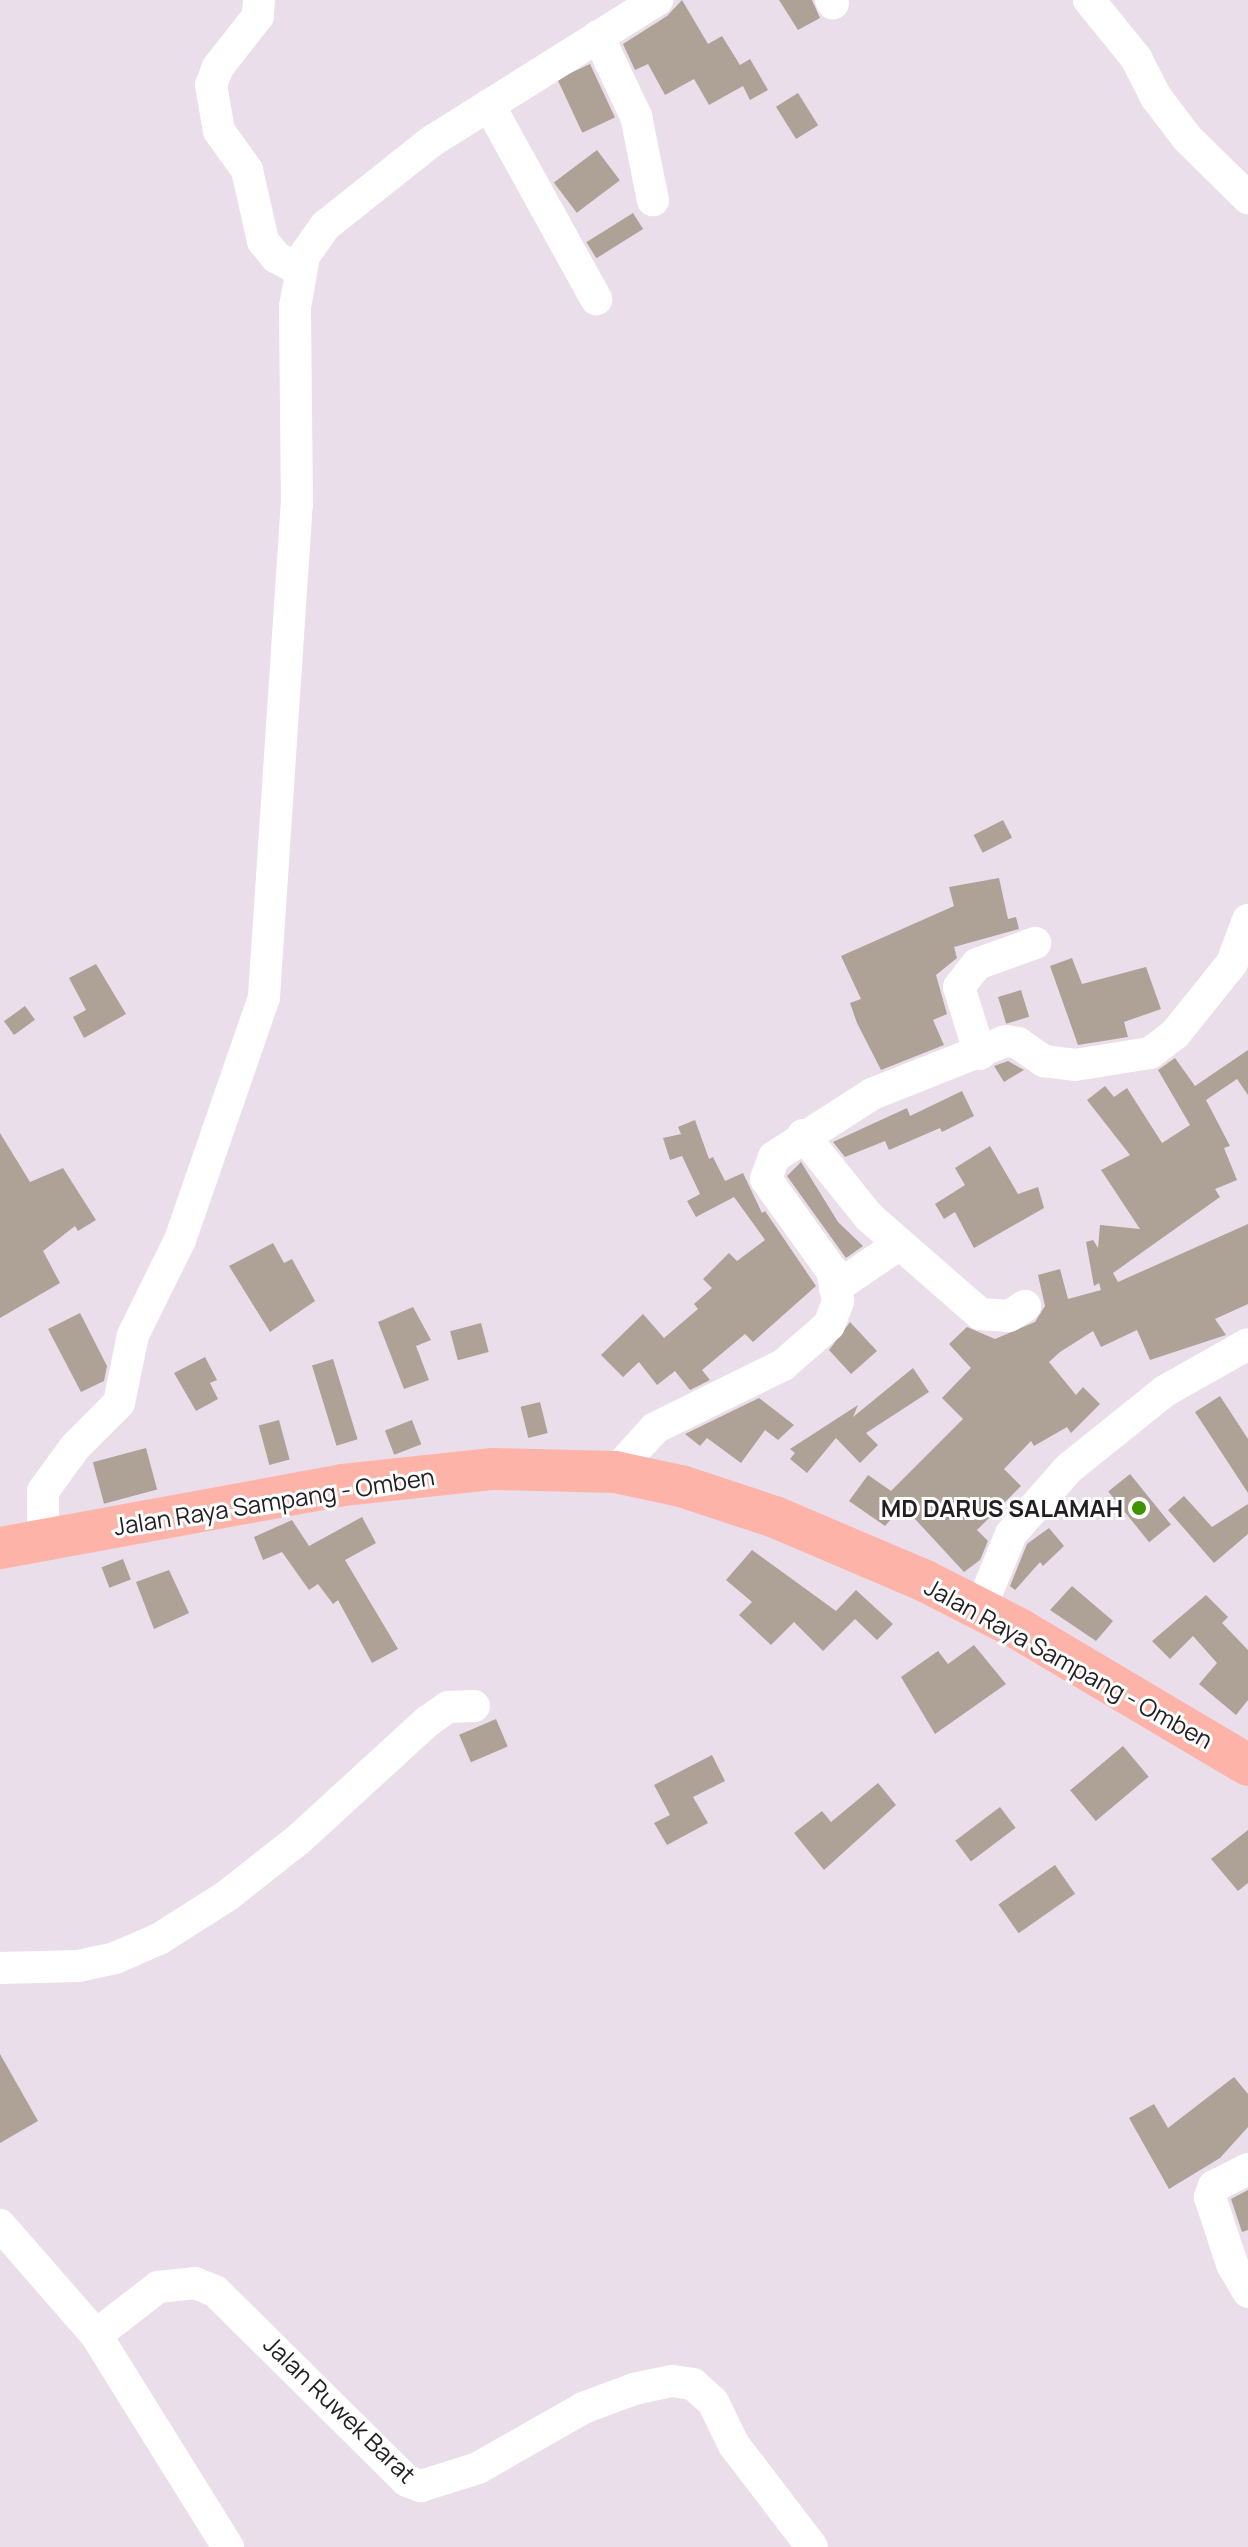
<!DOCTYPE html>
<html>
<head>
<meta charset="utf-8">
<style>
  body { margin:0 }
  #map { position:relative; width:1248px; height:2547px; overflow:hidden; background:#ebdeeb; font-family:Manrope,sans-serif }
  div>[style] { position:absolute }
  .building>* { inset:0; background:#aea196; transform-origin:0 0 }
  .minor>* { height:32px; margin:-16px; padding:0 16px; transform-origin:16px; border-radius:16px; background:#fff }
  .major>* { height:42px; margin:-21px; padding:0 21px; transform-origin:21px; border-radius:21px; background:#feb3a9 }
  .dots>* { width:22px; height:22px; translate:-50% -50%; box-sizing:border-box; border:4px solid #fff; border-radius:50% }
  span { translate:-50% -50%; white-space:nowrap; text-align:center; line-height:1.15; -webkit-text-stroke:6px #fff; paint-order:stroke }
  .street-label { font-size:24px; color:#221e22 }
  .poi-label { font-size:24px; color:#221e22; font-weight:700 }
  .right { translate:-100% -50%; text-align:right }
</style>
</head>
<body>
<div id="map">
  <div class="building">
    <i style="clip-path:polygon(682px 0,708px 44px,722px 36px,740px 65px,750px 59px,768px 90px,750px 100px,743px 86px,709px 105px,694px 79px,665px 95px,648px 64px,635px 70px,623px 44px,667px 16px)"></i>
    <i style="clip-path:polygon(779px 0,812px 0,820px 18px,798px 30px)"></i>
    <i style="left:590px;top:64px;width:59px;height:36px;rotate:65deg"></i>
    <i style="left:798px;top:93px;width:38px;height:26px;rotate:58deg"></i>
    <i style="left:597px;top:150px;width:38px;height:54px;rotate:53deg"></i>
    <i style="left:633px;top:213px;width:19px;height:55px;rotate:58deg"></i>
    <i style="left:1003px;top:820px;width:20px;height:33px;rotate:63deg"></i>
    <i style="clip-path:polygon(999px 878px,1008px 919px,1016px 917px,1019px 929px,954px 947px,957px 958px,936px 975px,947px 1014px,933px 1020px,944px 1045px,881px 1070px,857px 1023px,850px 1003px,861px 999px,841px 956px,954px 906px,949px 887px)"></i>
    <i style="clip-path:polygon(1072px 958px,1082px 984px,1146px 967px,1161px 1009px,1124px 1022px,1128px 1037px,1078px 1045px,1050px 966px)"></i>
    <i style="clip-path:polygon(96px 964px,126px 1014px,84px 1038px,73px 1017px,86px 1010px,69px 978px)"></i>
    <i style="left:1021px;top:990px;width:28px;height:24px;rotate:73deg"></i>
    <i style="left:25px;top:1006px;width:17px;height:26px;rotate:54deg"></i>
    <i style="clip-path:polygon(1248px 1050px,1248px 1095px,1237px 1079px,1206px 1100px,1230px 1146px,1224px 1148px,1237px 1180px,1215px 1189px,1220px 1197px,1113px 1273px,1118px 1282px,1248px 1224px,1248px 1304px,1215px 1319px,1226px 1335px,1150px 1360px,1137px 1330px,1101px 1347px,1093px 1331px,1060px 1352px,1049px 1362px,1076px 1395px,1083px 1387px,1100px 1404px,1071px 1433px,1067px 1427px,1034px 1446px,1031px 1441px,1004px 1469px,1021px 1486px,977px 1530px,988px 1541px,980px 1560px,964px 1572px,903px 1506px,885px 1526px,849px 1501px,868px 1475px,891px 1491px,963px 1419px,942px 1398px,971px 1368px,949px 1344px,967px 1327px,995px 1339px,1035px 1322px,1045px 1306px,1038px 1275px,1060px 1269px,1068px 1299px,1101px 1290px,1099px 1283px,1094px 1286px,1086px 1242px,1093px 1240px,1098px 1248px,1100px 1225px,1140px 1229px,1101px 1170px,1130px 1155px,1087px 1100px,1105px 1086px,1114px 1097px,1127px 1088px,1162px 1143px,1190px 1125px,1158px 1070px,1175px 1058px,1195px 1086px)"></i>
    <i style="clip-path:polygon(1008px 1061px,1024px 1070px,1004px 1082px,994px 1066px)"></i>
    <i style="clip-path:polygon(962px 1091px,974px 1116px,942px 1132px,940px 1128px,889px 1150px,885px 1141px,845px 1157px,833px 1142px,907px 1108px,910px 1116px)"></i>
    <i style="clip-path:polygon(695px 1120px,709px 1159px,713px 1157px,725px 1181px,743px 1173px,762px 1213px,765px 1211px,816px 1286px,753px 1342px,745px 1334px,702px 1370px,710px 1380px,690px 1390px,675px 1371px,657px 1385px,639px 1362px,623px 1377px,601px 1355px,643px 1314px,664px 1338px,698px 1309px,694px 1304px,712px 1288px,703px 1279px,729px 1253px,737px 1261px,765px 1240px,734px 1197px,696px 1217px,687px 1201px,700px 1194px,682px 1156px,670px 1160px,663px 1138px,681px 1134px,678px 1127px)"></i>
    <i style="clip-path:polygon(0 1133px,30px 1182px,63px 1168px,96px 1220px,78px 1231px,75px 1226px,43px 1251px,60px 1283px,0 1318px)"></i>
    <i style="clip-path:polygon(990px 1146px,1018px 1194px,1038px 1187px,1044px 1208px,974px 1248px,955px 1212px,944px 1219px,935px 1204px,965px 1185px,955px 1168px)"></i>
    <i style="clip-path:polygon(801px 1162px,838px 1222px,863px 1246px,846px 1258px,787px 1176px)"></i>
    <i style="clip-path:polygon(273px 1243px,284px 1263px,292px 1259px,315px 1301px,270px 1332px,229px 1266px)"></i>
    <i style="clip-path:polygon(413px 1307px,431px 1340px,416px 1346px,429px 1380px,404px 1389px,378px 1322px)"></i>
    <i style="clip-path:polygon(80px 1313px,107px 1366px,104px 1381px,81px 1392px,48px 1329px)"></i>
    <i style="clip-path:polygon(850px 1322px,877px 1351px,851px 1374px,829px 1350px)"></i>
    <i style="left:481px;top:1323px;width:30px;height:32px;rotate:75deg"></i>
    <i style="clip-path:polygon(205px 1357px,217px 1380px,210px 1383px,218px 1399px,196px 1411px,174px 1373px)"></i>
    <i style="left:333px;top:1359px;width:84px;height:22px;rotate:73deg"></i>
    <i style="clip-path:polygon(913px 1368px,929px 1392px,866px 1433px,878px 1445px,860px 1463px,836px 1438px,807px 1473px,790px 1459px,795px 1453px,790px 1449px,858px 1405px,853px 1417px)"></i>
    <i style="clip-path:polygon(1220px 1396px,1248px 1439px,1248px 1493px,1195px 1412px)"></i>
    <i style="clip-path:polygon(759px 1398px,794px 1425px,778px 1440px,765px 1430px,741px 1463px,707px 1438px,700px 1446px,685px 1434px)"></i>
    <i style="left:540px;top:1402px;width:32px;height:20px;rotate:76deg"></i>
    <i style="left:279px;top:1420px;width:41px;height:21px;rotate:75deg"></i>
    <i style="left:412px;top:1420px;width:26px;height:29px;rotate:69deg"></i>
    <i style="left:146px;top:1448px;width:43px;height:55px;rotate:75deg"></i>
    <i style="left:1130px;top:1474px;width:65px;height:28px;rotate:51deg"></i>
    <i style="clip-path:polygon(1184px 1496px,1212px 1527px,1248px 1504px,1248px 1534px,1214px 1563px,1168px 1510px)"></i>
    <i style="clip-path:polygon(362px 1517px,376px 1543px,345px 1560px,398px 1649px,372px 1663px,338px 1600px,333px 1604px,318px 1584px,309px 1590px,282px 1552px,263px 1560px,254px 1537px,292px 1520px,309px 1546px)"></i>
    <i style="clip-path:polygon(1049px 1528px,1064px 1546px,1043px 1566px,1040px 1562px,1015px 1590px,1010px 1586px,1027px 1544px)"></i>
    <i style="clip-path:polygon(752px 1550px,836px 1611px,856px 1590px,893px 1624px,877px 1640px,855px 1619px,823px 1651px,794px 1622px,771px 1645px,739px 1615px,752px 1602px,726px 1580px)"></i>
    <i style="left:123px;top:1559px;width:22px;height:23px;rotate:69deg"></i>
    <i style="clip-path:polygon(169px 1570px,189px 1613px,154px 1629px,136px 1582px)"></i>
    <i style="clip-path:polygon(1072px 1586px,1113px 1621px,1096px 1641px,1050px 1610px)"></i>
    <i style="clip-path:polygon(1206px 1595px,1228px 1617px,1222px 1623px,1248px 1650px,1248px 1700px,1236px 1715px,1199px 1684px,1217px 1663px,1193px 1636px,1170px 1659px,1152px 1641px)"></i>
    <i style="clip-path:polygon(974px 1645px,1006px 1684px,935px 1734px,901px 1677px,938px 1651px,948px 1664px)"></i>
    <i style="left:496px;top:1719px;width:30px;height:40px;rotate:67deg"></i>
    <i style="left:1123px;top:1746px;width:40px;height:69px;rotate:50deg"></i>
    <i style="clip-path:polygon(712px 1755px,725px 1781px,693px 1797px,708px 1823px,667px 1845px,654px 1823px,670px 1815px,654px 1785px)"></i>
    <i style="clip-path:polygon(878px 1783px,896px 1805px,824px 1870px,794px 1833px,822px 1811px,831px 1822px)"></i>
    <i style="left:1000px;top:1807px;width:26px;height:56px;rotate:53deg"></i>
    <i style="clip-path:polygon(1248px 1830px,1248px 1883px,1238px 1891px,1211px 1859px)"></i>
    <i style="left:1055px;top:1865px;width:35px;height:69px;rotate:55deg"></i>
    <i style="clip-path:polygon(0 2054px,38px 2121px,0 2143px)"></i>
    <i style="clip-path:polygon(1234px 2077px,1248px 2094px,1248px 2127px,1220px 2158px,1169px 2189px,1129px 2118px,1154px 2104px,1168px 2128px)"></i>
    <i style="clip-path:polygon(1248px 2190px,1248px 2230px,1242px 2232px,1231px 2199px)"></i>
  </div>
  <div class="minor">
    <i style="left:259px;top:0;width:16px;rotate:94deg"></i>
    <i style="left:258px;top:16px;width:65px;rotate:128.1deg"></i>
    <i style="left:218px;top:67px;width:19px;rotate:111deg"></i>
    <i style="left:211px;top:85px;width:47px;rotate:80.1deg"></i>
    <i style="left:219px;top:131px;width:48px;rotate:54.3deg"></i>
    <i style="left:247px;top:170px;width:73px;rotate:77.3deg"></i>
    <i style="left:263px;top:241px;width:21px;rotate:51deg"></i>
    <i style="left:276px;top:257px;width:26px;rotate:29deg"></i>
    <i style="left:831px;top:0;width:4px;rotate:63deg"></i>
    <i style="left:1089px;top:0;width:75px;rotate:51deg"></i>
    <i style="left:1136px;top:58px;width:44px;rotate:62.9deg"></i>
    <i style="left:1156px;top:97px;width:51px;rotate:52.9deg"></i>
    <i style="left:1187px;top:138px;width:86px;rotate:44.5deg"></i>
    <i style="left:598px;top:36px;width:89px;rotate:64.6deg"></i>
    <i style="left:636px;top:116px;width:86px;rotate:78.6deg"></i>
    <i style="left:489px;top:105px;width:222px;rotate:61.1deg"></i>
    <i style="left:980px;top:1054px;width:70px;rotate:-107.4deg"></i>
    <i style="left:959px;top:987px;width:29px;rotate:-52deg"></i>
    <i style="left:977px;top:964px;width:62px;rotate:-19.9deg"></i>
    <i style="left:803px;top:1135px;width:105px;rotate:51.2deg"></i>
    <i style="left:869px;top:1217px;width:147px;rotate:41.1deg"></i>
    <i style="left:980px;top:1314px;width:29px;rotate:4deg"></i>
    <i style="left:1009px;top:1316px;width:19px;rotate:-32deg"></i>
    <i style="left:835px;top:1288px;width:76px;rotate:-34.3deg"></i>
    <i style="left:615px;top:1472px;width:59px;rotate:-47.7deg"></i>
    <i style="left:655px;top:1428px;width:143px;rotate:-26.2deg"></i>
    <i style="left:783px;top:1365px;width:61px;rotate:-41deg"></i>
    <i style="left:829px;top:1325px;width:26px;rotate:-69deg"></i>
    <i style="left:838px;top:1301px;width:31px;rotate:-101deg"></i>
    <i style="left:832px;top:1271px;width:113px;rotate:-125.7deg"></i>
    <i style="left:766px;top:1179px;width:23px;rotate:-70deg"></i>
    <i style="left:774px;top:1157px;width:117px;rotate:-32.7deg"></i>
    <i style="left:872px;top:1094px;width:144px;rotate:-21.6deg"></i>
    <i style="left:1006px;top:1041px;width:12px;rotate:9deg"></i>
    <i style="left:1018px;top:1043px;width:32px;rotate:35deg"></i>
    <i style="left:1044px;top:1061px;width:31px;rotate:7deg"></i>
    <i style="left:1075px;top:1065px;width:76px;rotate:-9.1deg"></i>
    <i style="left:1150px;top:1053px;width:31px;rotate:-37deg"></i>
    <i style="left:1175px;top:1034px;width:91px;rotate:-51.2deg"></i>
    <i style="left:1232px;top:963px;width:46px;rotate:-69.6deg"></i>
    <i style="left:43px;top:1539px;width:48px;rotate:-90deg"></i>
    <i style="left:43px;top:1491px;width:54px;rotate:-54deg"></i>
    <i style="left:75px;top:1447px;width:62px;rotate:-45deg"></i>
    <i style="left:119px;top:1403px;width:69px;rotate:-78.4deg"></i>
    <i style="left:133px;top:1335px;width:106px;rotate:-63.7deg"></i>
    <i style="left:180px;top:1240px;width:257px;rotate:-70.9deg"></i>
    <i style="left:264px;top:997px;width:493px;rotate:-86.2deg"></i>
    <i style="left:297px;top:505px;width:198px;rotate:-90.6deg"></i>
    <i style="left:295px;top:307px;width:52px;rotate:-80deg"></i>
    <i style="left:304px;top:256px;width:37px;rotate:-55deg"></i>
    <i style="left:325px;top:226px;width:137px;rotate:-38.5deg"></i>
    <i style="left:432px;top:141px;width:266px;rotate:-32.1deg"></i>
    <i style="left:980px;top:1609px;width:81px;rotate:-67.5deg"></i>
    <i style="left:1011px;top:1534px;width:88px;rotate:-48.7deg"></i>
    <i style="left:1069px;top:1468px;width:123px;rotate:-38.7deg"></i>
    <i style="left:1165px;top:1391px;width:95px;rotate:-29.5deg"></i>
    <i style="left:0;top:1968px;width:78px;rotate:-1.5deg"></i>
    <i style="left:78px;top:1966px;width:38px;rotate:-12deg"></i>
    <i style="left:115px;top:1958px;width:48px;rotate:-23.4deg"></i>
    <i style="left:159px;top:1939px;width:82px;rotate:-32.5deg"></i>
    <i style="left:228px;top:1895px;width:90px;rotate:-38.3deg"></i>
    <i style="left:299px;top:1839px;width:175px;rotate:-42.5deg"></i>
    <i style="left:428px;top:1721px;width:24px;rotate:-35deg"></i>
    <i style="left:448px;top:1707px;width:26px;rotate:-2deg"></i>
    <i style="left:1248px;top:2169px;width:38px;rotate:153deg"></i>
    <i style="left:1214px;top:2186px;width:12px;rotate:110deg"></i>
    <i style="left:1210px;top:2197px;width:71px;rotate:71.8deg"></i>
    <i style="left:1232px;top:2264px;width:32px;rotate:60deg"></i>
    <i style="left:0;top:2225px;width:146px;rotate:48.9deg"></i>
    <i style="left:96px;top:2335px;width:78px;rotate:-37.7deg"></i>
    <i style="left:158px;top:2287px;width:37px;rotate:-6deg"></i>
    <i style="left:195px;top:2283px;width:22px;rotate:22deg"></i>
    <i style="left:215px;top:2291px;width:270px;rotate:44.7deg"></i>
    <i style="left:407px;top:2481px;width:15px;rotate:20deg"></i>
    <i style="left:421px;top:2486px;width:60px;rotate:-17.5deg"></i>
    <i style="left:478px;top:2468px;width:121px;rotate:-29.7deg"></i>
    <i style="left:583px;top:2408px;width:54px;rotate:-20.4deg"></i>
    <i style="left:634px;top:2389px;width:40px;rotate:-12deg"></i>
    <i style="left:673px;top:2381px;width:20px;rotate:9deg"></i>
    <i style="left:693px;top:2384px;width:27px;rotate:42deg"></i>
    <i style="left:713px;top:2402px;width:48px;rotate:64deg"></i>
    <i style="left:734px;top:2445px;width:128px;rotate:52.6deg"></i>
    <i style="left:96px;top:2335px;width:250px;rotate:58.1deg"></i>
  </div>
  <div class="major">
    <i style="left:0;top:1548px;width:349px;rotate:-10.4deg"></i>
    <i style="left:343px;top:1485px;width:151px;rotate:-6.1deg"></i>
    <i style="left:493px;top:1469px;width:122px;rotate:1.4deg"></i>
    <i style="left:615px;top:1472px;width:67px;rotate:12deg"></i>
    <i style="left:681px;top:1486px;width:99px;rotate:18.3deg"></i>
    <i style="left:775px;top:1517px;width:161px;rotate:23.1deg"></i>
    <i style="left:923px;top:1580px;width:108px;rotate:27deg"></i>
    <i style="left:1019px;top:1629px;width:266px;rotate:30.7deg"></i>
  </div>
  <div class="dots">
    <i style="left:1139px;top:1508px;background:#3f9300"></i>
  </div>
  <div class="street-label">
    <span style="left:274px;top:1501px;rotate:-9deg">Jalan Raya Sampang - Omben</span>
    <span style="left:1069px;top:1663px;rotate:29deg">Jalan Raya Sampang - Omben</span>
    <span style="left:340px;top:2409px;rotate:44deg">Jalan Ruwek Barat</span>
  </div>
  <div class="poi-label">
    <span class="right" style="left:1123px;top:1508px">MD DARUS SALAMAH</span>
  </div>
</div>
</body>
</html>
